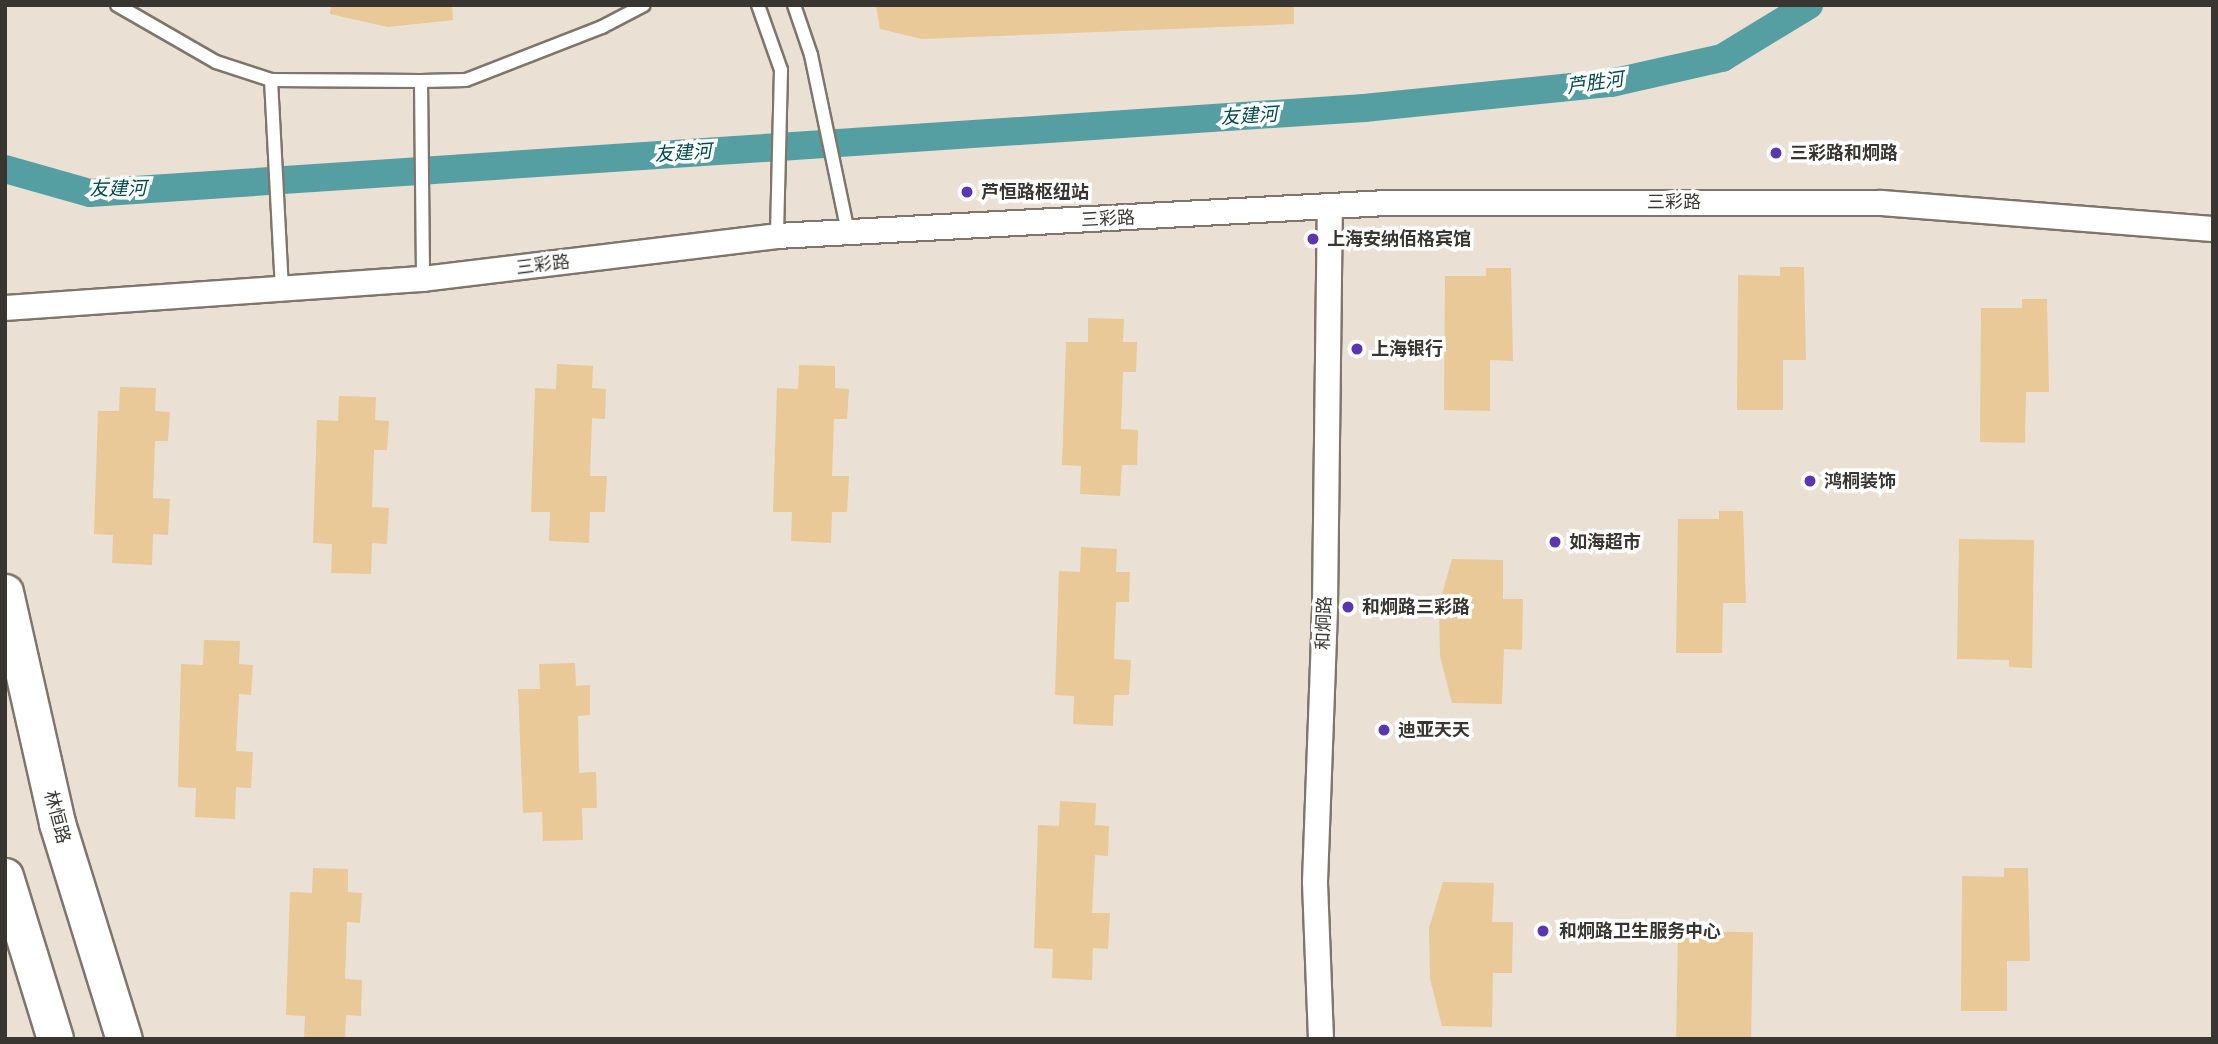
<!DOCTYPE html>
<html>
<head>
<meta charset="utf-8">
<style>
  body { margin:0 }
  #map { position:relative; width:2218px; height:1044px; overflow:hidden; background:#eae1d4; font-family:Quicksand,"Noto Sans SC",sans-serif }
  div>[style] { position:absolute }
  .canal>* { height:28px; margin:-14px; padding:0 14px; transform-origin:14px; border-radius:14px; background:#559fa3 }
  .building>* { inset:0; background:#e8c997; transform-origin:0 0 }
  .roads { filter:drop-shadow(2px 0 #7e766b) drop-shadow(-2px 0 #7e766b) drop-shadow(0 2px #7e766b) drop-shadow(0 -2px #7e766b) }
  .service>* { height:12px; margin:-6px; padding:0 6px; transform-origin:6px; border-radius:6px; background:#fff }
  .minor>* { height:24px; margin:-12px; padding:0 12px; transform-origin:12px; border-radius:12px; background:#fff }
  .secondary>* { height:35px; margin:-17.5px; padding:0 17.5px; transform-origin:17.5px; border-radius:17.5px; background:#fff }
  .dots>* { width:19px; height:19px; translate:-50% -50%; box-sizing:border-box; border:4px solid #fff; border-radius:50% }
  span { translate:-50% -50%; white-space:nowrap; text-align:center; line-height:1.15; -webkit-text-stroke:7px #fff; paint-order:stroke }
  .poi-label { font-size:18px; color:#393631; font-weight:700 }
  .left { translate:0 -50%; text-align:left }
  .street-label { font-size:18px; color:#393631 }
  .water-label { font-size:19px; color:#01494c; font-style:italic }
  .frame { position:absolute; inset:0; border:7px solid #393631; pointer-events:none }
</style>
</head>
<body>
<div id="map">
  <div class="canal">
    <i style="left:5px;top:169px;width:88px;rotate:15.8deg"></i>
    <i style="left:90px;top:193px;width:1277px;rotate:-3.82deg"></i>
    <i style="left:1364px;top:108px;width:248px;rotate:-5.8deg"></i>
    <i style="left:1611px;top:83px;width:114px;rotate:-12.7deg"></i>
    <i style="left:1722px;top:58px;width:102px;rotate:-31.3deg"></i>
  </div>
  <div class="building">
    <i style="clip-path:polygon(331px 5px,452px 5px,453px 20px,388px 27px,330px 14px)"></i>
    <i style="clip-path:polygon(876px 5px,1294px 5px,1294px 24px,922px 39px,880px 29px)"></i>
    <i style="clip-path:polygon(1780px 267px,1804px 267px,1806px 360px,1783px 360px,1783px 410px,1737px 410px,1738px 275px,1780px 276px)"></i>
    <i style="clip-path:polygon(1486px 268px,1511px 268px,1513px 361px,1490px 360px,1490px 411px,1444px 410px,1445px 276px,1486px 276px)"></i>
    <i style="clip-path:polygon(2022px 299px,2047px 299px,2049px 392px,2026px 392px,2025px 443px,1980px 442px,1981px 308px,2022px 308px)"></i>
    <i style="clip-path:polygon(1088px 318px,1124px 319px,1123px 342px,1137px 342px,1136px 372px,1123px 372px,1121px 429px,1138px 430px,1137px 465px,1122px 465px,1120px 496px,1080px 494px,1081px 466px,1062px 465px,1066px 342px,1088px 342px)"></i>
    <i style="clip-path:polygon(557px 364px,593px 366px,592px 388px,606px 389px,605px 419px,592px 418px,590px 476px,607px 476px,605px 512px,590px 512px,589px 543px,549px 541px,550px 512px,531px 512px,535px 388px,556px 389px)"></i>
    <i style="clip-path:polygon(799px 365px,835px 366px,835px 388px,849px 389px,847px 419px,834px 419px,832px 476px,849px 476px,847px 512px,832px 512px,831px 543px,791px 541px,792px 512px,773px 512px,777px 388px,798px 389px)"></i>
    <i style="clip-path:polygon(120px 387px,156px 388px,155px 411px,170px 412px,168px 441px,155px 441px,153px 498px,170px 499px,168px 535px,153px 534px,152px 565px,112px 563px,113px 535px,94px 534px,98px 411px,119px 411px)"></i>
    <i style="clip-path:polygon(339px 396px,376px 397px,375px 420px,389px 421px,387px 450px,374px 450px,372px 507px,389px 508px,387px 544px,372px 543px,371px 574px,331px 573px,332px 544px,313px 543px,317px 420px,338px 421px)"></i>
    <i style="clip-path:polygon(1719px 511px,1743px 511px,1746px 603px,1723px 603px,1722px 653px,1676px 653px,1678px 519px,1719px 519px)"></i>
    <i style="clip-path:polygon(1959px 539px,2034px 540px,2032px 668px,2009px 667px,2009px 660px,1957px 659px)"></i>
    <i style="clip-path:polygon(1081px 547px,1117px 549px,1116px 572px,1130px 572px,1129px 602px,1116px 602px,1114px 659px,1131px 660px,1129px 695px,1114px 695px,1113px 726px,1073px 724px,1074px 696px,1055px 695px,1059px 571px,1080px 572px)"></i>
    <i style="clip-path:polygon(1452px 559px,1503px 560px,1503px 599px,1523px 599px,1522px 650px,1504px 649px,1502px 704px,1452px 703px,1440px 656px,1439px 605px)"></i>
    <i style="clip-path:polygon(204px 640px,240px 641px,239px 664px,253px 665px,251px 695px,239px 694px,236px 751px,253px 752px,251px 788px,236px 787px,235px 819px,195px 817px,196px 788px,178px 787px,181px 664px,203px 665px)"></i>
    <i style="clip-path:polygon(575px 663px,576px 686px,590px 685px,590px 715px,578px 716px,579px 773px,596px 772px,597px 808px,582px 808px,583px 840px,543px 841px,542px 812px,523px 813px,518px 689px,540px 689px,539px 664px)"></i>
    <i style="clip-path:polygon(1060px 801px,1096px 803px,1095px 825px,1109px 826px,1108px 856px,1095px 855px,1092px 913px,1110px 913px,1108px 949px,1093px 948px,1092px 980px,1052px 978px,1053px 949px,1034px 948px,1038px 825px,1059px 826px)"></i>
    <i style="clip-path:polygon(313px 868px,348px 869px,348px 892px,362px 893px,360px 923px,347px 922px,345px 979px,362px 980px,361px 1016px,346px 1015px,345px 1039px,304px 1039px,305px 1016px,286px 1015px,290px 892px,312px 893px)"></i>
    <i style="clip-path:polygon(2004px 868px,2028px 868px,2030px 961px,2007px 961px,2007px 1011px,1961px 1011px,1962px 876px,2004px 877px)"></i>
    <i style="clip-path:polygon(1443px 882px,1494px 883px,1492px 922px,1513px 922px,1512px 973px,1493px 973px,1492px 1027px,1442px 1026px,1430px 979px,1429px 928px)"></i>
    <i style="left:1678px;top:931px;width:75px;height:108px;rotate:1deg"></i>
  </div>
  <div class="roads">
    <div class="service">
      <i style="left:117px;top:5px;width:114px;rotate:29.9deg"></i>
      <i style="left:216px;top:62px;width:58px;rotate:18.1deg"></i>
      <i style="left:271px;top:80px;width:150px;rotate:0.4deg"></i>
      <i style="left:421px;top:81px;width:45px;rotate:-1.3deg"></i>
      <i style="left:466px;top:80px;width:146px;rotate:-21.3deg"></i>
      <i style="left:602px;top:27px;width:47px;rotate:-27.6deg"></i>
      <i style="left:758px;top:5px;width:69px;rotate:70.5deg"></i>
      <i style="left:781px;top:70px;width:166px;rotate:91.4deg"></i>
      <i style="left:794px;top:5px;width:53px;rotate:71.2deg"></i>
      <i style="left:811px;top:55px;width:181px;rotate:78.2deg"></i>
      <i style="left:271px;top:80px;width:211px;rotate:87deg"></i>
      <i style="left:421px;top:81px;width:198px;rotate:89.4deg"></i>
    </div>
    <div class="minor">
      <i style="left:5px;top:308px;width:419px;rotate:-4deg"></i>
      <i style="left:423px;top:279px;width:357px;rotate:-6.9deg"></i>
      <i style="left:777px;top:236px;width:610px;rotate:-3.1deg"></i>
      <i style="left:1386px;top:203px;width:495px"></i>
      <i style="left:1881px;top:203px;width:333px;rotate:4.5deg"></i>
      <i style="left:1321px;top:1039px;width:157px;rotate:-92.2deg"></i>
      <i style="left:1315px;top:882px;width:278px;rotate:-87.9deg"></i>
      <i style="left:1325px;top:604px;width:396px;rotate:-89.3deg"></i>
    </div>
    <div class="secondary">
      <i style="left:5px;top:592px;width:237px;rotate:77.3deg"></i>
      <i style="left:57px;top:823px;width:226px;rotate:72.8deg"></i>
      <i style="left:5px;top:876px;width:170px;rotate:72.9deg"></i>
    </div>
  </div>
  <div class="dots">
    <i style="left:1776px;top:153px;background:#5b37af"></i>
    <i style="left:967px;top:192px;background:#5b37af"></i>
    <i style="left:1313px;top:239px;background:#5b37af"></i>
    <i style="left:1357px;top:349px;background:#5b37af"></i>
    <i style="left:1810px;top:481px;background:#5b37af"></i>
    <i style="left:1555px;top:542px;background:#5b37af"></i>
    <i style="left:1348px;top:607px;background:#5b37af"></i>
    <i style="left:1384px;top:730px;background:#5b37af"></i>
    <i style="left:1543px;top:931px;background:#5b37af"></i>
  </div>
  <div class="poi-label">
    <span class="left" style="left:1790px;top:153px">三彩路和炯路</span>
    <span class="left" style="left:981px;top:192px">芦恒路枢纽站</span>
    <span class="left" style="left:1327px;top:239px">上海安纳佰格宾馆</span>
    <span class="left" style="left:1371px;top:349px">上海银行</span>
    <span class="left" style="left:1824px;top:481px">鸿桐装饰</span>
    <span class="left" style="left:1569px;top:542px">如海超市</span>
    <span class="left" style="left:1362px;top:607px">和炯路三彩路</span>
    <span class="left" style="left:1398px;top:730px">迪亚天天</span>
    <span class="left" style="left:1559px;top:931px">和炯路卫生服务中心</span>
  </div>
  <div class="street-label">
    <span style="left:1674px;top:202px">三彩路</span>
    <span style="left:1108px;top:219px;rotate:-3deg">三彩路</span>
    <span style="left:543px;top:265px;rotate:-7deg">三彩路</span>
    <span style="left:1324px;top:623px;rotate:-88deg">和炯路</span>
    <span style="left:57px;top:817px;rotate:75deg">林恒路</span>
  </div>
  <div class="water-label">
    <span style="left:1595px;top:83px;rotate:-8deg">芦胜河</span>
    <span style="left:1249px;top:116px;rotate:-4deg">友建河</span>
    <span style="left:683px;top:153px;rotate:-4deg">友建河</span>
    <span style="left:118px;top:189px;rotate:-1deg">友建河</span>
  </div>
  <div class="frame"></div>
</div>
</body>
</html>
